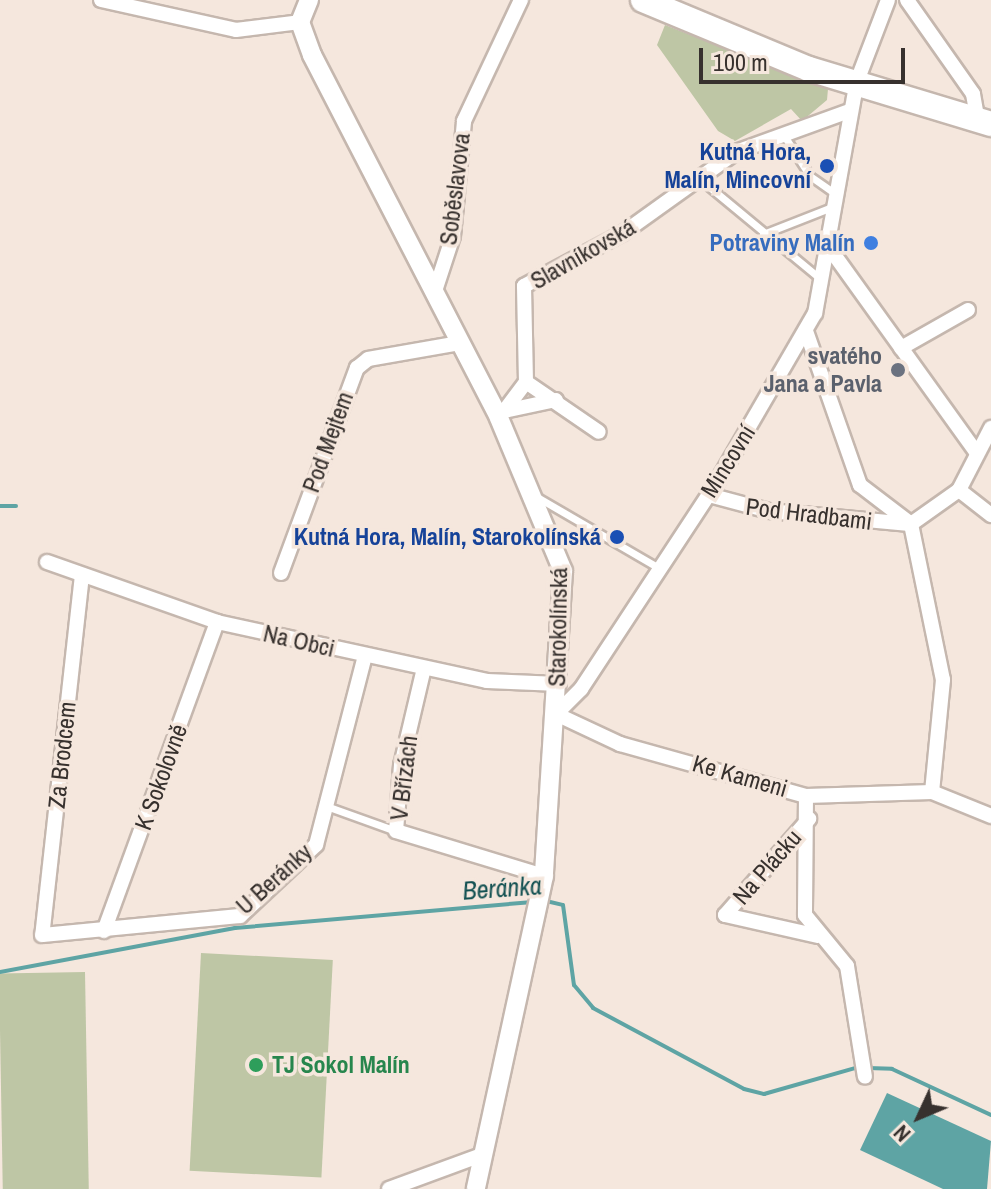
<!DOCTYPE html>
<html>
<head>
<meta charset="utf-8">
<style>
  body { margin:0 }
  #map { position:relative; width:991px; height:1189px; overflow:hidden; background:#f5e7dd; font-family:"Archivo Narrow",sans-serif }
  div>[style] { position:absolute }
  .green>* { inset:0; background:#bec6a5; transform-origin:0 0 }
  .water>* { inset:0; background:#5ea4a4 }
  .stream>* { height:4px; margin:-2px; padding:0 2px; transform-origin:2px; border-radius:2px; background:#5ea4a4 }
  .roads { filter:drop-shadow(2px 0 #c5b7ae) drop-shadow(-2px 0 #c5b7ae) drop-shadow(0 2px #c5b7ae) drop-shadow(0 -2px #c5b7ae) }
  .service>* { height:7px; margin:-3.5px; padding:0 3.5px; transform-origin:3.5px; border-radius:3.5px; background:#fff }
  .minor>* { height:14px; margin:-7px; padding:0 7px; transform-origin:7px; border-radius:7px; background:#fff }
  .tertiary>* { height:18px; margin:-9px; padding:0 9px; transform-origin:9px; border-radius:9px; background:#fff }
  .primary>* { height:24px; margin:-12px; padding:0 12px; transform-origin:12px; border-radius:12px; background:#fff }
  .dots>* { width:22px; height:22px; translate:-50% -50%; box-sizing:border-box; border:4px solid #f5e7dd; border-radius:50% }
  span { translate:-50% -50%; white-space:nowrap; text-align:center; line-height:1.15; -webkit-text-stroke:7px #f5e7dd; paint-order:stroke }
  .transit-label { font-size:24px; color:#164399; font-weight:700 }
  .right { translate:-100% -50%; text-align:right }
  .street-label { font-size:24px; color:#37312e }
  .shop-label { font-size:24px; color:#366cbe; font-weight:700 }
  .worship-label { font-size:24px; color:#5b616d; font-weight:700 }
  .leisure-label { font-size:24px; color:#27864d; font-weight:700 }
  .left { translate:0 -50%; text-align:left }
  .water-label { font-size:26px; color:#135152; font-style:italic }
  .north { position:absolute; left:879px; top:1077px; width:80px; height:80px; -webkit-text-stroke:6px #f5e7dd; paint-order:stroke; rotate:226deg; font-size:22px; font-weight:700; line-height:32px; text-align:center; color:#37312e }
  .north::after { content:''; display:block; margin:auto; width:28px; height:36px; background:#37312e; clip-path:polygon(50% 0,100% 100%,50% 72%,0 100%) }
  .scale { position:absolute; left:699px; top:48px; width:206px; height:36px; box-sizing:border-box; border:4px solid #37312e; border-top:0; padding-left:10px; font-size:24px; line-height:28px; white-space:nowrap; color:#37312e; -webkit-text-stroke:6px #f5e7dd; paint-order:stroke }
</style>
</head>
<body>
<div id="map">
  <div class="green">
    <i style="clip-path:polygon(665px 25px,828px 89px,827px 100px,802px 121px,791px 109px,735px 141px,718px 131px,657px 45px)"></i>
    <i style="left:201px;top:953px;width:132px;height:218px;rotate:3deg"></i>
    <i style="left:85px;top:972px;width:217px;height:86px;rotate:89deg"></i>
  </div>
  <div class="water">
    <i style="clip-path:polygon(887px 1093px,991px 1141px,987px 1189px,943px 1189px,860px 1150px)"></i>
  </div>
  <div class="stream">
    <i style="left:0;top:506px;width:16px"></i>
    <i style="left:546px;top:901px;width:17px;rotate:13deg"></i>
    <i style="left:563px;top:905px;width:81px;rotate:82.2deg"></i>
    <i style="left:574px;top:985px;width:30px;rotate:50deg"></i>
    <i style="left:593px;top:1008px;width:171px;rotate:28.2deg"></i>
    <i style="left:744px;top:1089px;width:21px;rotate:14deg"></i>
    <i style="left:764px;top:1094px;width:99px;rotate:-15.9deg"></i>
    <i style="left:0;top:972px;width:239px;rotate:-10.6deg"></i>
    <i style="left:235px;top:928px;width:299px;rotate:-5deg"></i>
    <i style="left:868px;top:1068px;width:24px;rotate:2deg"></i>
    <i style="left:892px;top:1069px;width:109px;rotate:24.9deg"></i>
  </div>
  <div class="roads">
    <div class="service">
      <i style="left:783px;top:134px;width:50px;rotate:57.3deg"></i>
      <i style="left:810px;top:176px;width:29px;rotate:35deg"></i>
      <i style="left:701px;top:180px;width:157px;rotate:39.6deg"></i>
      <i style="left:763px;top:234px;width:74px;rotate:-21.4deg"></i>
      <i style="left:537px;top:497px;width:141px;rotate:30.2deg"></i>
      <i style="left:326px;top:806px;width:74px;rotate:19.7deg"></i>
    </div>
    <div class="minor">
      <i style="left:101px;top:0;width:138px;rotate:12.5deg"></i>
      <i style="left:236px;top:30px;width:64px;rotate:-7.1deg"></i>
      <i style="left:907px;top:0;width:115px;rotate:54.9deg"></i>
      <i style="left:973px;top:94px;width:27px;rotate:80deg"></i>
      <i style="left:859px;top:76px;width:81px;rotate:-69.1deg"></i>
      <i style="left:856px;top:86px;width:231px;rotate:100.2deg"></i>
      <i style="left:815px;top:313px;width:195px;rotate:120.1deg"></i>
      <i style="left:717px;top:482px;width:248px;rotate:123.3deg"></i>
      <i style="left:581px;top:689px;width:35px;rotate:135deg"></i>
      <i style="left:556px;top:714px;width:71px;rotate:25.1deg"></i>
      <i style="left:620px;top:744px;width:193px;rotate:15.6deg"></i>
      <i style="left:806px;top:796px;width:126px;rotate:-1.8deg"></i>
      <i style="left:932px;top:792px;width:113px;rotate:-84.4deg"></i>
      <i style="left:943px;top:680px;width:159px;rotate:-101.6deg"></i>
      <i style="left:828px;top:246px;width:254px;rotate:54.3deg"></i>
      <i style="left:434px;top:294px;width:61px;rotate:-71.9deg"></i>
      <i style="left:453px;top:236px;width:116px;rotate:-84.5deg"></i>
      <i style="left:464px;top:121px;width:134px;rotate:-64.8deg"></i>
      <i style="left:806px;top:331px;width:163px;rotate:70.7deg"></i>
      <i style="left:860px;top:485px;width:64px;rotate:37.4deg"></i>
      <i style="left:901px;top:348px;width:77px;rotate:-29.6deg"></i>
      <i style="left:526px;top:382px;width:88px;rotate:34.4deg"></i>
      <i style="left:509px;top:410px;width:48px;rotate:-12deg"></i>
      <i style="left:499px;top:418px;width:45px;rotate:-53.1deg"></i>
      <i style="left:526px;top:382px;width:96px;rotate:-91.2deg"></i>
      <i style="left:524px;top:286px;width:112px;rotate:-28.2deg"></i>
      <i style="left:623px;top:233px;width:139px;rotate:-35.6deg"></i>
      <i style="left:736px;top:152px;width:120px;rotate:-19.9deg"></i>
      <i style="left:959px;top:490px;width:41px;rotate:38deg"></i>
      <i style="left:709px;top:495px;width:62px;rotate:14.9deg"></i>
      <i style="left:769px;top:511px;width:141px;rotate:5.3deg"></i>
      <i style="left:911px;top:524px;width:59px;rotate:-35.3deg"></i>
      <i style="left:959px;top:490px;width:70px;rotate:-62.7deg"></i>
      <i style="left:47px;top:562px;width:180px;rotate:19.4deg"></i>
      <i style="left:217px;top:622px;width:276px;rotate:12.3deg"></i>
      <i style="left:487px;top:681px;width:72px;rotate:2.4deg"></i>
      <i style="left:281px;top:573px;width:219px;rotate:-69.7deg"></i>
      <i style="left:357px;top:368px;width:14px;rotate:-39deg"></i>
      <i style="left:368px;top:359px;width:93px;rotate:-9.9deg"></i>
      <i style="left:82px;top:575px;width:362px;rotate:96.3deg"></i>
      <i style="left:42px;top:935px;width:199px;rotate:-5.5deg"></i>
      <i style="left:240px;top:916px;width:104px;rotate:-43.1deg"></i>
      <i style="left:316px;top:845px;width:195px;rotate:-75.5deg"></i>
      <i style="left:424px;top:668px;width:100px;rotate:103.3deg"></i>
      <i style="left:401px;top:765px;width:66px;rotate:94.3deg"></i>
      <i style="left:396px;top:831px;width:155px;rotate:16.9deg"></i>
      <i style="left:932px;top:792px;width:64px;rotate:22.1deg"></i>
      <i style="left:806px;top:796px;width:119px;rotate:90.5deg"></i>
      <i style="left:805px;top:915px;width:66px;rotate:50.5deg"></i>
      <i style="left:847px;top:966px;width:112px;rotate:80.8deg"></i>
      <i style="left:725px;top:915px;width:128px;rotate:-48.8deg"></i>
      <i style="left:725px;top:915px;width:95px;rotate:12.7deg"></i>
      <i style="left:104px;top:931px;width:329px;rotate:-69.9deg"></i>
      <i style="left:389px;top:1189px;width:101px;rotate:-20.2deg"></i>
    </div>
    <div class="tertiary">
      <i style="left:309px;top:0;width:24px;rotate:112deg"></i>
      <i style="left:300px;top:22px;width:35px;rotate:70deg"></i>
      <i style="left:312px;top:55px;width:408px;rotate:62.7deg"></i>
      <i style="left:499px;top:418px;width:166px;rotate:67.3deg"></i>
      <i style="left:563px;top:571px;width:306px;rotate:93.6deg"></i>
      <i style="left:544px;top:876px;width:320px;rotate:102.3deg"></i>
    </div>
    <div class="primary">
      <i style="left:643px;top:0;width:180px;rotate:22.6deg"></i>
      <i style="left:809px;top:69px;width:190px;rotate:16.8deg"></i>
    </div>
  </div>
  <div class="dots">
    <i style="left:827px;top:166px;background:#1a4fb4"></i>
    <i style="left:871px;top:243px;background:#3f7fe0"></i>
    <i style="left:898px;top:370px;background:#6b7280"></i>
    <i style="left:617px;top:537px;background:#1a4fb4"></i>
    <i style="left:256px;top:1065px;background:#2e9e5b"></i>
  </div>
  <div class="transit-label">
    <span class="right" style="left:811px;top:166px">Kutná Hora,<br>Malín, Mincovní</span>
    <span class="right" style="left:601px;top:537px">Kutná Hora, Malín, Starokolínská</span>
  </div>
  <div class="street-label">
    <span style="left:455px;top:189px;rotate:-83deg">Soběslavova</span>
    <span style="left:583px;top:254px;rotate:-30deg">Slavníkovská</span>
    <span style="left:328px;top:442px;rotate:-70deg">Pod Mejtem</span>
    <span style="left:728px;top:461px;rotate:-58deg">Mincovní</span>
    <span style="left:809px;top:514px;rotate:7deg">Pod Hradbami</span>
    <span style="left:558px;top:627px;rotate:-89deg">Starokolínská</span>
    <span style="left:299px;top:641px;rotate:13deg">Na Obci</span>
    <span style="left:62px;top:755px;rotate:-84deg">Za Brodcem</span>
    <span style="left:740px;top:776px;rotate:16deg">Ke Kameni</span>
    <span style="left:161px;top:777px;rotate:-70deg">K Sokolovně</span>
    <span style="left:404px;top:778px;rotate:-83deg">V Břízách</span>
    <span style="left:767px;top:867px;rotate:-49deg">Na Plácku</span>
    <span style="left:274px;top:879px;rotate:-42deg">U Beránky</span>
  </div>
  <div class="shop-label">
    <span class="right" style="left:855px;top:243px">Potraviny Malín</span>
  </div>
  <div class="worship-label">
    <span class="right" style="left:882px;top:370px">svatého<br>Jana a Pavla</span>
  </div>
  <div class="leisure-label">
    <span class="left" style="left:272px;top:1065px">TJ Sokol Malín</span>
  </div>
  <div class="water-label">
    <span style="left:502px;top:888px;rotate:-4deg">Beránka</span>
  </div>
  <div class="north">N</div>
  <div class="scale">100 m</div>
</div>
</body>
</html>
